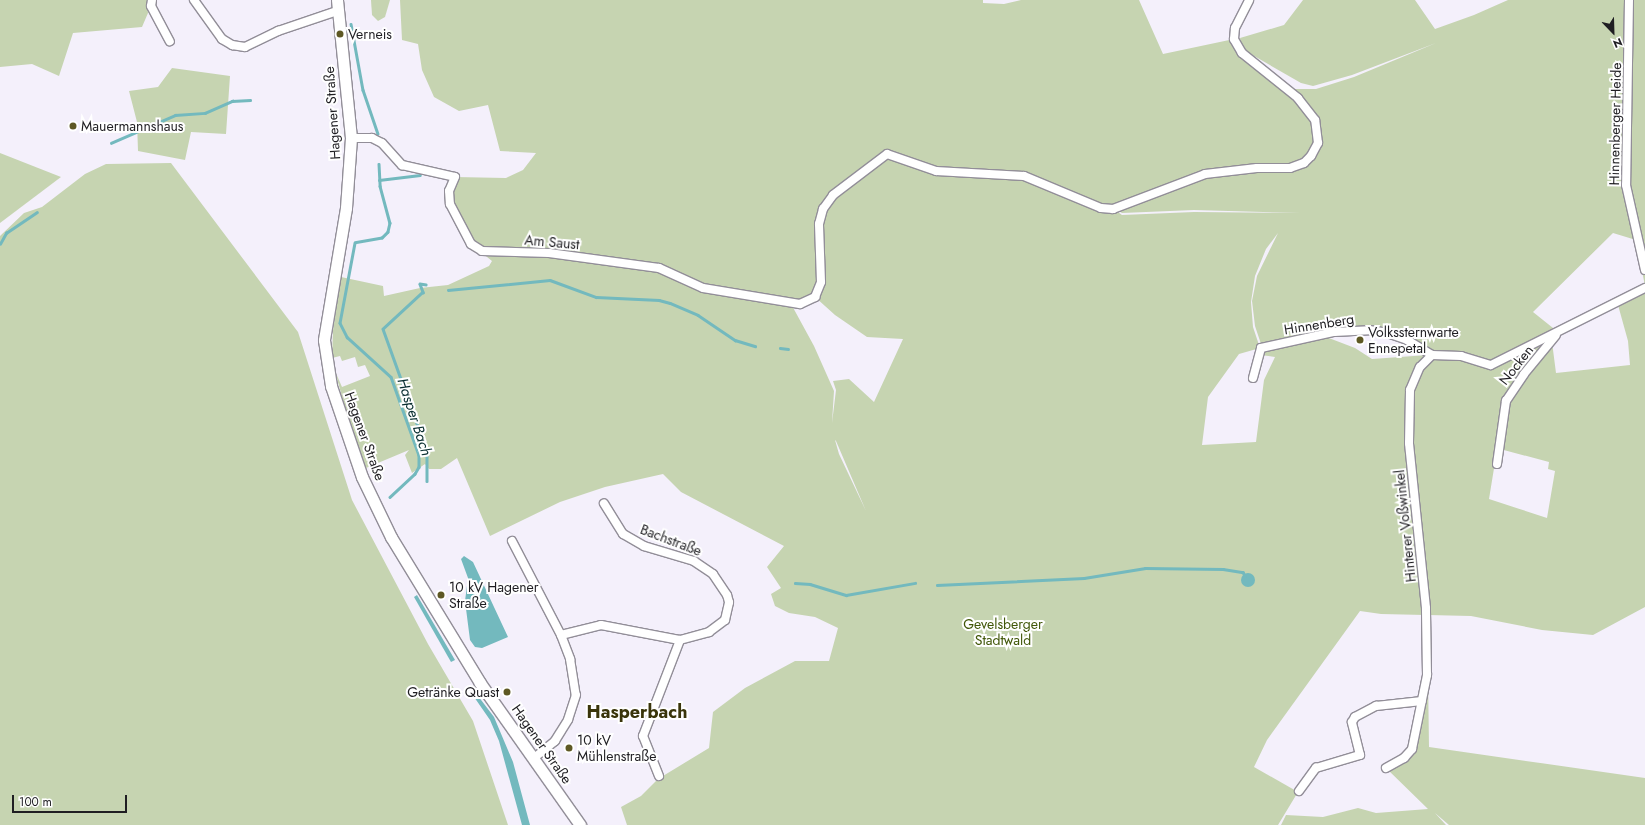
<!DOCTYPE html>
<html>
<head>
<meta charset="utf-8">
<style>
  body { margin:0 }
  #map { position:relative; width:1645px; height:825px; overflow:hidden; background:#f4f0fb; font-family:Jost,sans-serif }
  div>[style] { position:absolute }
  .green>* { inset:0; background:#c6d4b1 }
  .water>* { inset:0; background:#73b9be }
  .round { border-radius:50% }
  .stream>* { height:2.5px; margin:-1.25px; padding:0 1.25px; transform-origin:1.25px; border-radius:1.25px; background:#73b9be }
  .roads { filter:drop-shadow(1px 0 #928e98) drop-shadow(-1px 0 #928e98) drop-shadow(0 1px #928e98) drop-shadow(0 -1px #928e98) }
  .minor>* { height:8px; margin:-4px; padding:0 4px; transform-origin:4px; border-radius:4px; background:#fff }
  .secondary>* { height:11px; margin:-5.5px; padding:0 5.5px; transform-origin:5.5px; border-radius:5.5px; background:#fff }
  .dots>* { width:11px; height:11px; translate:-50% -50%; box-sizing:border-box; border:2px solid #fff; border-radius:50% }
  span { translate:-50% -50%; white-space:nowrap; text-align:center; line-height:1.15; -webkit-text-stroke:4px #fff; paint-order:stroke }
  .poi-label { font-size:14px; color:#1f1e22 }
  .left { translate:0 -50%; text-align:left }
  .right { translate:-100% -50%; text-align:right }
  .street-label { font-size:14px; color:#1f1e22 }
  .park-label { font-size:14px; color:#415709 }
  .water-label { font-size:15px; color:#0a2f31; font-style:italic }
  .district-label { font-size:18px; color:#3a350a; font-weight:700 }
  .north { position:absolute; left:1593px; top:12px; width:40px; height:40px; -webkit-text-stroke:3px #fff; paint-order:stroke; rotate:157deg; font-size:11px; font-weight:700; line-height:16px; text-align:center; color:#1f1e22 }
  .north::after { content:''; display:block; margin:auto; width:14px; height:18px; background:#1f1e22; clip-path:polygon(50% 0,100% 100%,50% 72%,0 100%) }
  .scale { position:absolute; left:12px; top:795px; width:115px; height:18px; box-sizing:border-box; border:2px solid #1f1e22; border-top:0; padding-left:5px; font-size:12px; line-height:14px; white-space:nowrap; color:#1f1e22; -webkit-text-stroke:3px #fff; paint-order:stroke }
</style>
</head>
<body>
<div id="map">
  <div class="green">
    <i style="clip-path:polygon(0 0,147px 0,148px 13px,142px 27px,73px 33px,59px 76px,32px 64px,0 67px)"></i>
    <i style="clip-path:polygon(371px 0,390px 0,385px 17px,378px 21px,372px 15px)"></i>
    <i style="clip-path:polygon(evenodd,400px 0,983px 0,983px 3px,1004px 4px,1021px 0,1139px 0,1163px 54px,1234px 39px,1243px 54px,1264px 70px,1307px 109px,1314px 120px,1318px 135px,1311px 156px,1297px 166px,1257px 166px,1205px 172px,1142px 197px,1143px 199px,1206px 175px,1257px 168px,1291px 169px,1305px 164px,1312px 157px,1318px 143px,1318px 127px,1308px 109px,1289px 89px,1316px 89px,1354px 77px,1436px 43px,1352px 75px,1313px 86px,1301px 83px,1242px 49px,1240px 38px,1284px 25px,1303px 0,1415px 0,1435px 29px,1474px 15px,1508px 0,1645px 0,1645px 286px,1636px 240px,1613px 233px,1533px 312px,1558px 332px,1494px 363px,1486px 363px,1461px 355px,1432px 353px,1393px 333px,1368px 328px,1333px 330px,1262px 347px,1255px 326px,1252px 301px,1257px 276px,1278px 233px,1266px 249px,1255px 276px,1251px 302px,1253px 327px,1260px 348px,1239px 354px,1208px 397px,1202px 445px,1256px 442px,1264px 380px,1275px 357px,1261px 355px,1263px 349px,1321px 335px,1355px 348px,1372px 359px,1428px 355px,1419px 365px,1408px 390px,1409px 443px,1425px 615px,1381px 614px,1360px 611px,1267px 740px,1254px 767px,1298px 792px,1278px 825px,627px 825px,621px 807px,641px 796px,658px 779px,709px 748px,713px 712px,745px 688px,795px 661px,829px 661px,838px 628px,815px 617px,789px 613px,775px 606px,771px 594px,781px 588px,767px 567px,784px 546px,681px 492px,663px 474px,605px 487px,560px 502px,490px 536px,457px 458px,441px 469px,429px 469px,425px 464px,412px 473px,405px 455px,409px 450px,366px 468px,345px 408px,335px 371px,342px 387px,370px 376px,365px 365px,358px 367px,355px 357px,342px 361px,340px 356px,332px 358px,333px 330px,341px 277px,383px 286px,384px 296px,420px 288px,448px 285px,489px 266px,492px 261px,471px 244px,450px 204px,449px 191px,455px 177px,506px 178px,523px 170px,536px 153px,500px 151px,488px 105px,459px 111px,434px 97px,422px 70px,418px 44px,402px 40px,400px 0,971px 172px,1035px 179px,1101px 208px,1114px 208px,1122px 213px,1194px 210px,1301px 213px,1194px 212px,1122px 215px,1115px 210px,1101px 209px,1034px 181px,971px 172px,400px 0,819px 222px,822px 282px,815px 297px,835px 315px,867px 337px,903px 339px,874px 402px,849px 379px,833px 381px,836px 390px,832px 423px,834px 391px,814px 346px,790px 302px,704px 289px,659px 269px,576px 258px,659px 267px,704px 287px,800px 302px,815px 295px,820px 282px,819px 222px,400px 0,835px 440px,836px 441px,866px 511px,839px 454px,835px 440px)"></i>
    <i style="clip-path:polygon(172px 68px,230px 76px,226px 134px,191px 132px,185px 160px,138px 151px,137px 122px,129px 91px,158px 87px)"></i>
    <i style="clip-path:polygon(0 153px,61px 177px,0 223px)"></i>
    <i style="clip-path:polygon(171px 163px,298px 332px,352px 500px,428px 644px,473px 721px,508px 825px,0 825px,0 236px,24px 213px,42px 207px,85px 174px,106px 164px)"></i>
    <i style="clip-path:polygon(1645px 292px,1645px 607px,1593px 635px,1542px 630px,1471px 616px,1428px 615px,1411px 444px,1411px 390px,1421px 368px,1432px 356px,1442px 354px,1461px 357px,1491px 366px,1505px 361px,1556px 334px,1511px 389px,1505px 401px,1489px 499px,1547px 518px,1555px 471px,1548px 469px,1549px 462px,1500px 449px,1507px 401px,1524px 374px,1552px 342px,1556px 373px,1630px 365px,1628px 341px,1618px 305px)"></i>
    <i style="clip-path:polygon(1428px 675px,1429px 747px,1645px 778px,1645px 825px,1449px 825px,1435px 813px,1446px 825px,1281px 825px,1286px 815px,1323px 817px,1358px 808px,1376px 813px,1428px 809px,1386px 768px,1413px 750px)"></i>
  </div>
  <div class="water">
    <i style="clip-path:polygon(464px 556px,473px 562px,508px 637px,482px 648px,475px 647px,470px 640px,465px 601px,468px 578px,461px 559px)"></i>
    <i class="round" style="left:1241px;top:573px;width:14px;height:14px"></i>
    <i style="clip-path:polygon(417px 595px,455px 660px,451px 662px,414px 597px)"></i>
    <i style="clip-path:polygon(475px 692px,494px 717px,513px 762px,530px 825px,522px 825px,499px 741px,490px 720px,472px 694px)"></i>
  </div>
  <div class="stream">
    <i style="left:351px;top:24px;width:67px;rotate:79.7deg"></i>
    <i style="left:363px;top:90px;width:46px;rotate:71.2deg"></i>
    <i style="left:111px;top:143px;width:70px;rotate:-23.6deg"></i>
    <i style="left:175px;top:115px;width:30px;rotate:-4deg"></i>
    <i style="left:205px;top:113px;width:30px;rotate:-24deg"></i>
    <i style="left:232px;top:101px;width:18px;rotate:-3deg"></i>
    <i style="left:379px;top:164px;width:22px;rotate:87deg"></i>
    <i style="left:380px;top:186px;width:38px;rotate:75deg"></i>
    <i style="left:390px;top:223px;width:9px;rotate:103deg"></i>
    <i style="left:388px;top:232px;width:8px;rotate:135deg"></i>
    <i style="left:382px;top:238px;width:27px;rotate:170deg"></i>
    <i style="left:355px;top:243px;width:81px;rotate:100.6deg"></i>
    <i style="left:340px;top:323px;width:16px;rotate:63deg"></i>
    <i style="left:347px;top:337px;width:59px;rotate:42.3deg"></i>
    <i style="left:391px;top:377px;width:83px;rotate:70.3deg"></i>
    <i style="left:419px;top:455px;width:12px;rotate:90deg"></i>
    <i style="left:419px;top:467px;width:8px;rotate:120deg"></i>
    <i style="left:415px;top:474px;width:34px;rotate:137deg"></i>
    <i style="left:379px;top:180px;width:41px;rotate:-7deg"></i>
    <i style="left:0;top:244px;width:13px;rotate:-61deg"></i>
    <i style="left:6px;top:233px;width:37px;rotate:-34deg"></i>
    <i style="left:426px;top:285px;width:6px;rotate:-171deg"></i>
    <i style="left:420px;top:284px;width:9px;rotate:69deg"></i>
    <i style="left:423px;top:292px;width:54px;rotate:137.2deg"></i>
    <i style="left:383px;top:329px;width:130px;rotate:70.2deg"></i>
    <i style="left:427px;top:451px;width:30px;rotate:90deg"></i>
    <i style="left:448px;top:290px;width:102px;rotate:-5.6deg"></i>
    <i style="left:550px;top:280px;width:49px;rotate:20.3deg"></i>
    <i style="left:596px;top:297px;width:63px;rotate:2.7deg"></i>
    <i style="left:659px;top:300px;width:11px;rotate:15deg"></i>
    <i style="left:670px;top:303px;width:30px;rotate:23deg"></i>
    <i style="left:698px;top:315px;width:45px;rotate:34deg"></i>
    <i style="left:735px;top:340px;width:21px;rotate:17deg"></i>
    <i style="left:780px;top:348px;width:8px;rotate:7deg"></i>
    <i style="left:795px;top:583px;width:15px;rotate:4deg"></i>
    <i style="left:810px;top:584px;width:38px;rotate:17deg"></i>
    <i style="left:846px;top:595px;width:70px;rotate:-9.9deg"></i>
    <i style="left:937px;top:585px;width:147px;rotate:-2.7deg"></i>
    <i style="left:1084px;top:578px;width:62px;rotate:-9.3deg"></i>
    <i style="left:1145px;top:568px;width:78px;rotate:0.7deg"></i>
    <i style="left:1223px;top:569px;width:20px;rotate:9deg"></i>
    <i style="left:1243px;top:572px;width:4px;rotate:63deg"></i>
  </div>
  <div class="roads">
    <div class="minor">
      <i style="left:152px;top:0;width:6px;rotate:99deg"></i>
      <i style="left:151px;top:6px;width:40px;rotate:62deg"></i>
      <i style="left:194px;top:0;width:48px;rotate:54.3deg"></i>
      <i style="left:222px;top:39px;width:12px;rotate:31deg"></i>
      <i style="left:232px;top:45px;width:13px;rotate:9deg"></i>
      <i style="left:245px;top:47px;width:37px;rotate:-26deg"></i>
      <i style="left:278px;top:31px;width:62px;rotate:-18.7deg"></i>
      <i style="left:1629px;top:0;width:185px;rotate:90.9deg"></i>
      <i style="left:1626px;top:185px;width:87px;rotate:77.4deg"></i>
      <i style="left:351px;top:138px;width:21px"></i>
      <i style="left:372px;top:138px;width:11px;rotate:27deg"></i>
      <i style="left:382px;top:143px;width:30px;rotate:48deg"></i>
      <i style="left:402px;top:165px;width:54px;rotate:12.8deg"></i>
      <i style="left:455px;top:177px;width:15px;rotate:113deg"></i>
      <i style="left:449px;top:191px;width:13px;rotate:86deg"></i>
      <i style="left:450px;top:204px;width:45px;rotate:62.3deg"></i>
      <i style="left:471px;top:244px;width:13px;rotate:32deg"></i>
      <i style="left:482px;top:251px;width:67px;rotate:1.7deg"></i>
      <i style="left:549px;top:253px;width:111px;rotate:7.8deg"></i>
      <i style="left:659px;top:268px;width:48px;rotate:24.4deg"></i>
      <i style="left:703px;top:288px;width:98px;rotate:9.4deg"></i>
      <i style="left:800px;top:304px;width:17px;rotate:-25deg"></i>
      <i style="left:815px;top:297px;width:16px;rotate:-68deg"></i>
      <i style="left:821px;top:282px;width:58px;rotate:-92deg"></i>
      <i style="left:819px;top:224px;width:16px;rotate:-75deg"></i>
      <i style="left:823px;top:209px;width:17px;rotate:-54deg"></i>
      <i style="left:833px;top:195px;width:68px;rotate:-37.2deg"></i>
      <i style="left:887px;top:154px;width:52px;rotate:19.1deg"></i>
      <i style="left:936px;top:171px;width:88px;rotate:3.3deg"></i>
      <i style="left:1024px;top:176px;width:83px;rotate:22.6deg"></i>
      <i style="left:1101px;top:208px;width:12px;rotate:5deg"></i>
      <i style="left:1113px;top:209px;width:98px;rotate:-20.8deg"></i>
      <i style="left:1205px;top:174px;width:52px;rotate:-6.6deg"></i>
      <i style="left:1257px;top:168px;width:33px"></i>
      <i style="left:1290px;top:168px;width:15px;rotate:-20deg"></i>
      <i style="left:1304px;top:163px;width:10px;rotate:-45deg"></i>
      <i style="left:1311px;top:156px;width:15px;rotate:-62deg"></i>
      <i style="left:1318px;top:143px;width:23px;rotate:-97deg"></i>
      <i style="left:1315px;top:120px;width:28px;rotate:-128deg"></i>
      <i style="left:1298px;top:98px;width:72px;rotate:-141.2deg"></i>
      <i style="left:1242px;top:53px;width:16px;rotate:-120deg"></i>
      <i style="left:1234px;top:39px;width:11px;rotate:-85deg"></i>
      <i style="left:1235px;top:28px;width:31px;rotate:-63deg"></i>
      <i style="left:1432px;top:355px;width:29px;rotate:2deg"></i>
      <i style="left:1461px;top:356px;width:31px;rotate:17deg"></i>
      <i style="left:1491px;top:365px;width:172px;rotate:-26.6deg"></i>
      <i style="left:1253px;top:378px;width:31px;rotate:-75deg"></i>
      <i style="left:1261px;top:348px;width:75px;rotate:-12.4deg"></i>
      <i style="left:1334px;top:332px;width:35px;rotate:-3deg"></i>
      <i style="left:1369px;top:330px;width:15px;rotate:8deg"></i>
      <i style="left:1384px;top:332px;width:24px;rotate:19deg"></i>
      <i style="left:1407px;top:340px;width:29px;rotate:31deg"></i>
      <i style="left:1497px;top:464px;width:64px;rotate:-81.9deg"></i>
      <i style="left:1506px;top:401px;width:32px;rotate:-56deg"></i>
      <i style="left:1524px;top:374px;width:50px;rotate:-50.6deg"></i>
      <i style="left:512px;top:541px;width:106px;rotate:62.5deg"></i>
      <i style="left:561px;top:635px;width:26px;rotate:69deg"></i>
      <i style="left:570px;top:659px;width:36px;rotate:81deg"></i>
      <i style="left:576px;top:695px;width:26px;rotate:108deg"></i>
      <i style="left:568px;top:720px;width:25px;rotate:122deg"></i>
      <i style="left:555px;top:741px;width:27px;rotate:141deg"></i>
      <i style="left:561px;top:635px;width:41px;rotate:-14deg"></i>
      <i style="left:601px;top:625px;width:80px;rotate:10.8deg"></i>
      <i style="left:680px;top:640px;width:30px;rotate:-15deg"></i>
      <i style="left:709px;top:632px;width:20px;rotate:-37deg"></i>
      <i style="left:725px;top:620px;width:18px;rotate:-77deg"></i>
      <i style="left:729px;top:602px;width:7px;rotate:-106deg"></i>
      <i style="left:727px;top:595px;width:25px;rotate:-124deg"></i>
      <i style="left:713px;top:574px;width:23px;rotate:-146deg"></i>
      <i style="left:694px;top:561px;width:52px;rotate:-163.3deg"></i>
      <i style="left:644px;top:546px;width:24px;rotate:-150deg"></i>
      <i style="left:623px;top:534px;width:36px;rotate:-122deg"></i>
      <i style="left:1386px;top:768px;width:21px;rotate:-29deg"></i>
      <i style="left:1404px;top:758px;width:12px;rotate:-48deg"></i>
      <i style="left:1412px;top:749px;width:76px;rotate:-78.5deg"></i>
      <i style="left:1427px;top:675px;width:67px;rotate:-90.9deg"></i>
      <i style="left:1426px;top:608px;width:166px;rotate:-95.9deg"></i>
      <i style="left:1409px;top:443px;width:53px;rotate:-88.9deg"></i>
      <i style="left:1410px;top:390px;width:25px;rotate:-67deg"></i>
      <i style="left:1420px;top:367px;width:17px;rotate:-45deg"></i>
      <i style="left:659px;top:776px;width:43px;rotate:-111.8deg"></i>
      <i style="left:643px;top:736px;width:103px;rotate:-68.9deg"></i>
      <i style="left:1299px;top:791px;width:29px;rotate:-54deg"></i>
      <i style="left:1316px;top:768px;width:46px;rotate:-16.5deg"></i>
      <i style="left:1360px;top:755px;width:34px;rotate:-104deg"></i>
      <i style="left:1352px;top:722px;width:6px;rotate:-59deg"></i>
      <i style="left:1355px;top:717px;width:24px;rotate:-28deg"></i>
      <i style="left:1376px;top:706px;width:46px;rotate:-6.2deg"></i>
    </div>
    <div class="secondary">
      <i style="left:337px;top:0;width:139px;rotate:84.2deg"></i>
      <i style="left:351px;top:138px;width:70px;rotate:94.1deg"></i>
      <i style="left:346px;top:208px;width:134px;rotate:99.5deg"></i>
      <i style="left:324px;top:340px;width:47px;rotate:81.3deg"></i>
      <i style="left:331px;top:386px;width:96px;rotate:71.2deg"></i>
      <i style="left:362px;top:477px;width:67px;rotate:64.2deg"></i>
      <i style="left:391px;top:537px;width:171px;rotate:58.6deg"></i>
      <i style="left:480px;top:683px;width:174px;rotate:54.8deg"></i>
    </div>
  </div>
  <div class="dots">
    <i style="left:340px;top:34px;background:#5e5824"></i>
    <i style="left:73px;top:126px;background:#5e5824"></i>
    <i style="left:1360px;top:340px;background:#5e5824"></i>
    <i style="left:441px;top:595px;background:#5e5824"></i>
    <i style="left:507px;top:692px;background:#5e5824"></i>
    <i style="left:569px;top:748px;background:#5e5824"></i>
  </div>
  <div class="poi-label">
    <span class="left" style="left:348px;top:34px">Verneis</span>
    <span class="left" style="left:81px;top:126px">Mauermannshaus</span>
    <span class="left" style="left:1368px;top:340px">Volkssternwarte<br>Ennepetal</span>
    <span class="left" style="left:449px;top:595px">10 kV Hagener<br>Straße</span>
    <span class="right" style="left:499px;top:692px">Getränke Quast</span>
    <span class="left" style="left:577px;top:748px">10 kV<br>Mühlenstraße</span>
  </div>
  <div class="street-label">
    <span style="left:332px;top:113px;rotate:-94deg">Hagener Straße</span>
    <span style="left:1615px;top:124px;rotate:-89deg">Hinnenberger Heide</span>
    <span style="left:552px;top:242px;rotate:5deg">Am Saust</span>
    <span style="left:1319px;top:324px;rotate:-9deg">Hinnenberg</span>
    <span style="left:1516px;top:365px;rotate:-52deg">Nocken</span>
    <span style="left:365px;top:436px;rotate:70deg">Hagener Straße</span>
    <span style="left:1405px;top:526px;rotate:-96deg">Hinterer Voßwinkel</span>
    <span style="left:671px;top:540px;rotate:21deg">Bachstraße</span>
    <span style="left:542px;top:744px;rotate:55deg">Hagener Straße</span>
  </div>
  <div class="park-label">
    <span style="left:1003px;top:632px">Gevelsberger<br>Stadtwald</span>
  </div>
  <div class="water-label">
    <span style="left:414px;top:417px;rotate:72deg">Hasper Bach</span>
  </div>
  <div class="district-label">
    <span style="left:637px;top:712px">Hasperbach</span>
  </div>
  <div class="north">N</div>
  <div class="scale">100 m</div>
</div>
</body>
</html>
